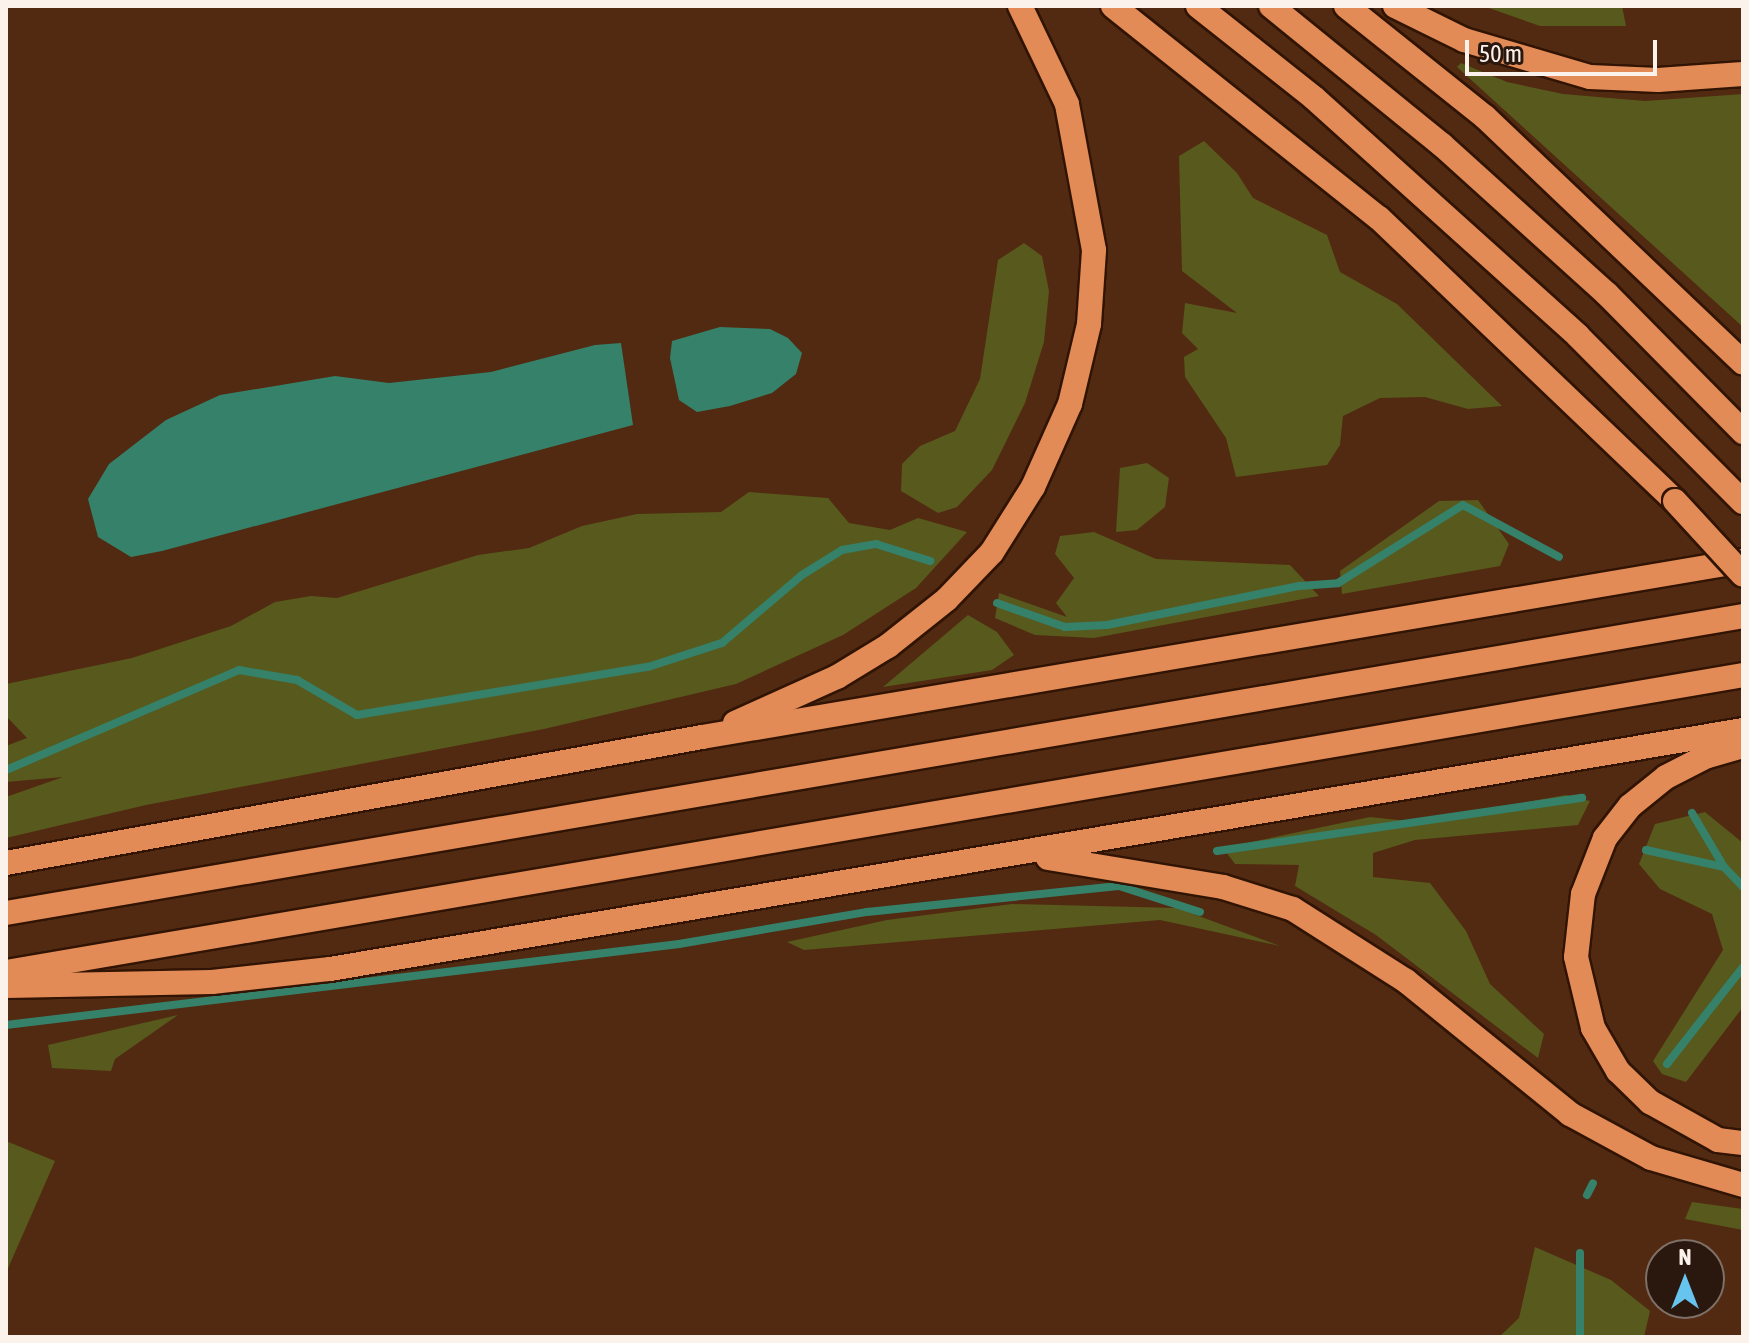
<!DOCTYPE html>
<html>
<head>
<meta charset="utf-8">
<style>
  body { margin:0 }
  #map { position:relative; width:1749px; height:1343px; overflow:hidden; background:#512a11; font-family:"Asap Condensed",sans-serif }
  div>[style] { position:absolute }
  .green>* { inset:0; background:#58591c }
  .water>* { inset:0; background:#36816a }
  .stream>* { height:8px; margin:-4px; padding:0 4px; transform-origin:4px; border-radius:4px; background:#36816a }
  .roads { filter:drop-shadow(2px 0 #311403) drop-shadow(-2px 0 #311403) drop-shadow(0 2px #311403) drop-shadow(0 -2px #311403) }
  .motorway>* { height:24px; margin:-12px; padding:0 12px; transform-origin:12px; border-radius:12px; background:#e28b57 }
  .bridges { filter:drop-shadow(2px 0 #311403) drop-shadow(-2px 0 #311403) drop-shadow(0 2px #311403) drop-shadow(0 -2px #311403) }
  .motorway-bridge>* { height:24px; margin:-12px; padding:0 12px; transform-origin:12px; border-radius:12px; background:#e28b57 }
  span { translate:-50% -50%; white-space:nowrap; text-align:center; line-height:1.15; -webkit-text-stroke:8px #2a180e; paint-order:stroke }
  .frame { position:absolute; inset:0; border:8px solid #fcf2ec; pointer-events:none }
  .north { position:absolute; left:1645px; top:1239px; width:80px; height:80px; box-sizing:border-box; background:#2a180e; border:2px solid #7e6f67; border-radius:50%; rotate:0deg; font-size:22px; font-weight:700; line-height:32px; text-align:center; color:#fcf2ec }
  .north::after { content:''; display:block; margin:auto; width:28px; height:36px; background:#67c4ef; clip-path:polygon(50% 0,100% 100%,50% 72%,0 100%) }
  .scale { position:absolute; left:1465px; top:40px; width:192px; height:36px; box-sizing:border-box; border:4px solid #fcf2ec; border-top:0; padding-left:10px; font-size:24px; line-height:28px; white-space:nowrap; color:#fcf2ec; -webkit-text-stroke:6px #2a180e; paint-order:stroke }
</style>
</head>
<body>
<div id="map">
  <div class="green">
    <i style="clip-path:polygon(1483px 6px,1622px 6px,1626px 26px,1540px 26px)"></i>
    <i style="clip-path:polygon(1461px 63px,1507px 82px,1563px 94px,1645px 101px,1743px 94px,1743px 327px,1457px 67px)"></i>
    <i style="clip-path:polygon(1204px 141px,1237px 173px,1253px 198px,1327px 235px,1340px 272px,1397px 304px,1502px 406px,1468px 409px,1425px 397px,1380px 398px,1343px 416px,1340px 445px,1327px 465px,1236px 477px,1226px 438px,1185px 377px,1184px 357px,1198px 349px,1182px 333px,1185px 303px,1237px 313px,1182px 271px,1179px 156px)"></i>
    <i style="clip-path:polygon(1024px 243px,1042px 256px,1049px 291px,1044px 342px,1025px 403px,992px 470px,957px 507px,938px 513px,901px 491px,902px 464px,920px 446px,955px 431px,980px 379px,998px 260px)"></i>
    <i style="clip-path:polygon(1147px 463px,1169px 478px,1165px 507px,1137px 530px,1116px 532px,1120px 468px)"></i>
    <i style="clip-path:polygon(749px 492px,828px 498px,849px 523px,890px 530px,918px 518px,967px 532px,916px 588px,843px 635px,736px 684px,544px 729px,146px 805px,6px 838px,6px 797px,63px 777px,6px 782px,6px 746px,27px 738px,6px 716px,6px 684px,132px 658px,231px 626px,275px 602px,311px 596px,337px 598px,478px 555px,529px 548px,582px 526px,637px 514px,721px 512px)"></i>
    <i style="clip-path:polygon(1478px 500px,1509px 544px,1500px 566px,1342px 594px,1340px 571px,1439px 501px)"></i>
    <i style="clip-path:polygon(1094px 532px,1156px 559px,1290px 565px,1319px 596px,1094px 638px,1035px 635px,995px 618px,999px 593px,1067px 617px,1056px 603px,1074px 578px,1055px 554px,1060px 536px)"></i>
    <i style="clip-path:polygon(968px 615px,997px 632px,1014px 655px,992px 670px,883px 687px)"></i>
    <i style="clip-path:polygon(1566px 795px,1590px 801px,1578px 825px,1415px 840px,1373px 853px,1373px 877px,1430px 883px,1466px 931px,1490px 984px,1544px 1034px,1538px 1058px,1376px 935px,1295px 886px,1299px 865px,1235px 864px,1223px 848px,1370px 817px,1417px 822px)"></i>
    <i style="clip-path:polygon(1705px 812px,1743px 843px,1743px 1007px,1686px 1082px,1662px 1074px,1653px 1061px,1723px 950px,1712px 914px,1660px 889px,1639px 864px,1655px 824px)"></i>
    <i style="clip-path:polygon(1012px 904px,1177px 908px,1280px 946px,1160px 920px,804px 950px,787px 942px,887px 920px)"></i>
    <i style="clip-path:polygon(178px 1015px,115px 1059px,111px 1071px,52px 1068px,48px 1045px)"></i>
    <i style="clip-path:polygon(6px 1141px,55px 1161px,6px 1273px)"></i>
    <i style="clip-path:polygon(1692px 1202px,1743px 1209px,1743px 1230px,1685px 1219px)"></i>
    <i style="clip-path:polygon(1535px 1247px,1611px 1280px,1650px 1311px,1644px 1337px,1499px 1337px,1519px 1318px)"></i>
  </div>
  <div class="water">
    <i style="clip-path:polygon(720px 327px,770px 329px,788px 338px,802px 353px,796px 374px,772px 393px,730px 406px,697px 412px,679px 400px,670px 358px,672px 341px)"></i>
    <i style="clip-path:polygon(621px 343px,633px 425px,162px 551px,131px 557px,98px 537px,88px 499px,109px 464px,166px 420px,220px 395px,335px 376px,389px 383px,491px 372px,595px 345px)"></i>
  </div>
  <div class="stream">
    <i style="left:997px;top:603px;width:72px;rotate:19.4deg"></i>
    <i style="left:1065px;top:627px;width:42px;rotate:-2.7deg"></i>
    <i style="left:1107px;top:625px;width:196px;rotate:-11.5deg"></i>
    <i style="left:1299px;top:586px;width:39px;rotate:-4deg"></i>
    <i style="left:1338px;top:583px;width:147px;rotate:-32deg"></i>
    <i style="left:1463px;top:505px;width:109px;rotate:28.4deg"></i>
    <i style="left:6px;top:770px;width:254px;rotate:-23.2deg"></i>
    <i style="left:239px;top:670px;width:59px;rotate:9.8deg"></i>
    <i style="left:297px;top:680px;width:69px;rotate:30.3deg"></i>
    <i style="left:357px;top:715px;width:295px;rotate:-9.4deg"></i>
    <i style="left:648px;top:667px;width:78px;rotate:-18deg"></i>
    <i style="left:722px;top:643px;width:105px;rotate:-40.4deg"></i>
    <i style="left:802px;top:575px;width:47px;rotate:-32deg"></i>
    <i style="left:842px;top:550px;width:35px;rotate:-10deg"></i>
    <i style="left:876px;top:544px;width:57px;rotate:17.5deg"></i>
    <i style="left:1692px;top:813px;width:63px;rotate:59.3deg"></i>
    <i style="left:1724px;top:867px;width:28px;rotate:46deg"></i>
    <i style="left:1646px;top:850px;width:79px;rotate:12.4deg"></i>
    <i style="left:1217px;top:851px;width:369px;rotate:-8.3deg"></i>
    <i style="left:6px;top:1025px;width:678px;rotate:-6.86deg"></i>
    <i style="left:679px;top:944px;width:191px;rotate:-9.7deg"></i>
    <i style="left:867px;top:912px;width:253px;rotate:-5.9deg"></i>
    <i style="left:1119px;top:886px;width:85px;rotate:17.8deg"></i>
    <i style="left:1667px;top:1064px;width:123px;rotate:-51.9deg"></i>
    <i style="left:1587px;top:1195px;width:13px;rotate:-63deg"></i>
    <i style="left:1580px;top:1253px;width:84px;rotate:90deg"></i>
  </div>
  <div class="roads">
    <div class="motorway">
      <i style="left:1113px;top:6px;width:340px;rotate:38.6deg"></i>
      <i style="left:1379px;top:218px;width:410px;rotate:43.7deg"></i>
      <i style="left:1198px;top:6px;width:148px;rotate:38.4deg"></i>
      <i style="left:1314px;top:98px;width:355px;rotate:42deg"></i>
      <i style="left:1578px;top:336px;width:234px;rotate:45.2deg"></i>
      <i style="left:1271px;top:6px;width:220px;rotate:39.1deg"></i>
      <i style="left:1442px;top:145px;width:222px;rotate:42.1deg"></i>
      <i style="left:1607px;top:294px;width:194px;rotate:45.4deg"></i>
      <i style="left:1346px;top:6px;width:178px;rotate:38.6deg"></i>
      <i style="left:1485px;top:117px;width:356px;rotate:43.6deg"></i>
      <i style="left:1395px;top:6px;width:77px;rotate:26.2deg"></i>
      <i style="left:1464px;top:40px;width:131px;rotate:16.4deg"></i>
      <i style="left:1590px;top:77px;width:68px;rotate:2.5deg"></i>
      <i style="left:1658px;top:80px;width:85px;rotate:-4deg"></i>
      <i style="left:735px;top:723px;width:112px;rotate:-24.3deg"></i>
      <i style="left:837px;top:677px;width:60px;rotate:-31.3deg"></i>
      <i style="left:888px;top:646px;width:75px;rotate:-38.5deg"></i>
      <i style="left:947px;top:599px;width:65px;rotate:-46.2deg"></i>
      <i style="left:992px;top:552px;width:77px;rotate:-57.8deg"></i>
      <i style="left:1033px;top:487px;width:91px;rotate:-66deg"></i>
      <i style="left:1070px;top:404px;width:82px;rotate:-76.6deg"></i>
      <i style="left:1089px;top:324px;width:74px;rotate:-86.1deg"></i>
      <i style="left:1094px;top:250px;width:148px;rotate:-100.5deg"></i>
      <i style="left:1067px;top:104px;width:109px;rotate:-115.6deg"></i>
      <i style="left:1743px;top:746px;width:37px;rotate:164deg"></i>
      <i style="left:1707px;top:756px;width:46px;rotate:152.9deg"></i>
      <i style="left:1666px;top:777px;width:46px;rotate:141.1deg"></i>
      <i style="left:1630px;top:806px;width:41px;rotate:128deg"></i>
      <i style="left:1605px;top:838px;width:60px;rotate:111.4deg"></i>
      <i style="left:1583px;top:894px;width:63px;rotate:96.3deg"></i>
      <i style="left:1576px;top:957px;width:73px;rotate:76.5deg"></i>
      <i style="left:1593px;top:1028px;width:50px;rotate:59.8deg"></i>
      <i style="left:1618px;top:1071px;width:45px;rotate:44.1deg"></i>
      <i style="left:1650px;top:1102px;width:78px;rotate:29.2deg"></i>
      <i style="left:1718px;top:1140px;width:25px;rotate:7deg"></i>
      <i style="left:1048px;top:858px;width:177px;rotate:9.4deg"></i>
      <i style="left:1223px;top:887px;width:73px;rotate:17.4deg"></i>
      <i style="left:1293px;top:909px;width:134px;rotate:32.5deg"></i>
      <i style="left:1406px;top:981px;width:211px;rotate:39deg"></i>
      <i style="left:1570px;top:1114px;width:92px;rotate:28.5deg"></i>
      <i style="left:1651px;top:1158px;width:96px;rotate:16.4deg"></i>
      <i style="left:6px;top:863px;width:707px;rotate:-10.26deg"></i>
      <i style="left:702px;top:737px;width:1056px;rotate:-9.6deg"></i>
      <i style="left:6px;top:913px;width:1762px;rotate:-9.7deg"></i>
      <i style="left:6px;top:972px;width:1762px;rotate:-9.7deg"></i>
      <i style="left:6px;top:986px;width:206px;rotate:-1.1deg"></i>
      <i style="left:212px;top:982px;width:119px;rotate:-6.3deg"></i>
      <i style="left:330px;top:969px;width:1433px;rotate:-9.6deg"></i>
    </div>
  </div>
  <div class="bridges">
    <div class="motorway-bridge">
      <i style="left:1675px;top:501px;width:100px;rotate:47.4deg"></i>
    </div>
  </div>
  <div class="frame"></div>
  <div class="north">N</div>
  <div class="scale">50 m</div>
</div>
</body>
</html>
